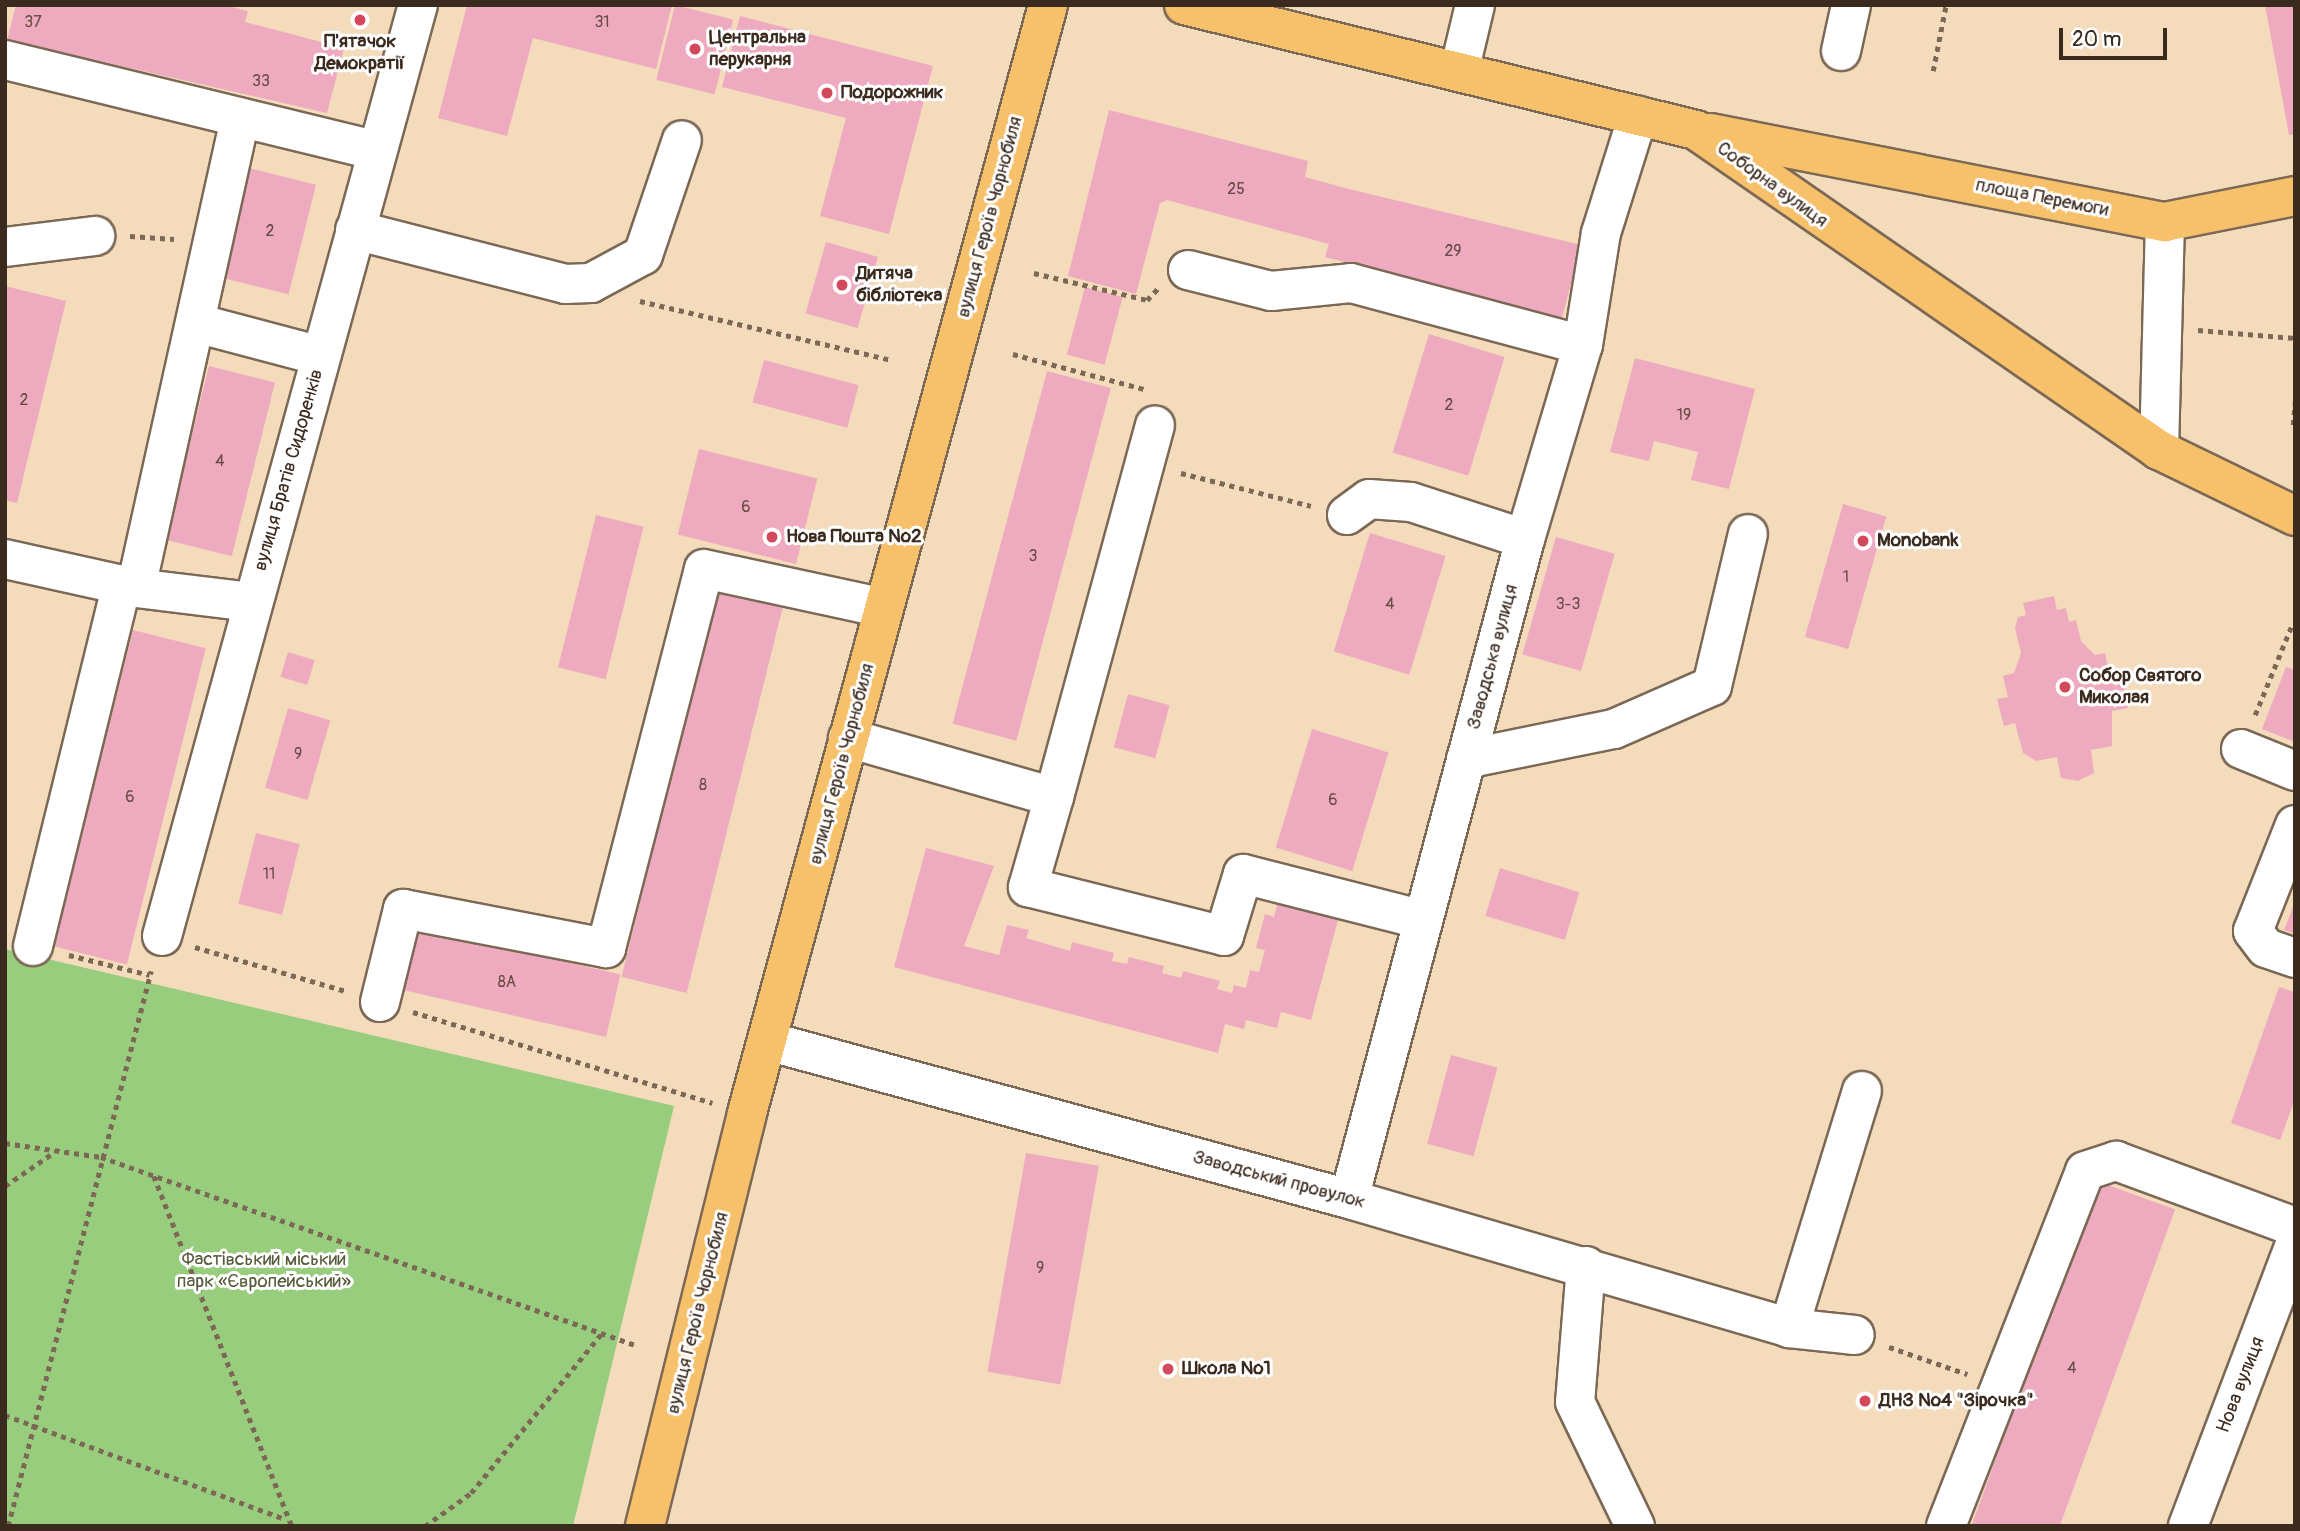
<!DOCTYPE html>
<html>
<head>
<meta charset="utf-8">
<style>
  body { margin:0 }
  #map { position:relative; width:2300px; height:1531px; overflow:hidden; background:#f3dbbc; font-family:Pangolin,sans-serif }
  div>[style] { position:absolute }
  .green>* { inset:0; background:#98cd7e }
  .building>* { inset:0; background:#eeabbf; transform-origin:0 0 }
  .path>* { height:4.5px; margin-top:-2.25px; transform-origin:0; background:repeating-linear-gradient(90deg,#7b6855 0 5px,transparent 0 10px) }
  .roads { filter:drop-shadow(2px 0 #7b6855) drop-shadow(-2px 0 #7b6855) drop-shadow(0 2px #7b6855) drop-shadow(0 -2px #7b6855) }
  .minor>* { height:38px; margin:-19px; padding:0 19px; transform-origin:19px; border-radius:19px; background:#fff }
  .major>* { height:38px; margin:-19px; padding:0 19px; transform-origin:19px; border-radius:19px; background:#f7c06b }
  .dots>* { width:19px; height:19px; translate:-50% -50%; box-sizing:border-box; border:4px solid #fff; border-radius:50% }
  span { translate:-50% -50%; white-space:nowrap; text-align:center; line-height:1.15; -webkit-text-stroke:6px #fff; paint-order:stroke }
  .number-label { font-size:16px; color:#684a46 }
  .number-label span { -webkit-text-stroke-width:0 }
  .poi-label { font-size:19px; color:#3b2a1e; font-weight:700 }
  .left { translate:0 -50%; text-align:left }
  .street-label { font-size:19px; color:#3b2a1e }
  .park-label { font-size:19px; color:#575b3b }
  .frame { position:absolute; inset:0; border:7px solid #3b2a1e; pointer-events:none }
  .scale { position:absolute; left:2059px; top:28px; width:108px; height:32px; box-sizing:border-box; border:4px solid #3b2a1e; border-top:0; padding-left:9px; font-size:21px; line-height:24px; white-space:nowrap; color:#3b2a1e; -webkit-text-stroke:5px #fff; paint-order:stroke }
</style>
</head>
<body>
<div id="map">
  <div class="green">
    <i style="clip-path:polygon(5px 949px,674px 1106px,573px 1526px,5px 1526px)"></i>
  </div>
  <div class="building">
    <i style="clip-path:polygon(16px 5px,224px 5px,248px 11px,245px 22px,344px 48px,327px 113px,7px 40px)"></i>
    <i style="clip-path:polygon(467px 5px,672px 5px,656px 69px,533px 38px,507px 136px,438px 118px)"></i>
    <i style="left:675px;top:5px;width:60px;height:77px;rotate:14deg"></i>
    <i style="clip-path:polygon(2265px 5px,2295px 5px,2295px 134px,2289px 135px)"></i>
    <i style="clip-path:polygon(740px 16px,933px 66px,889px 234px,820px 216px,846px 118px,722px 87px)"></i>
    <i style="clip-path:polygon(1109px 110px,1308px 161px,1305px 177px,1345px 188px,1581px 245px,1562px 318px,1325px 257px,1329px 244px,1167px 200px,1160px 203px,1136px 294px,1068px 276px)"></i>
    <i style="left:249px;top:168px;width:69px;height:113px;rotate:14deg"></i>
    <i style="left:826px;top:242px;width:54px;height:74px;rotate:16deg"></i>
    <i style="clip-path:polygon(5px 286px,66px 301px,17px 503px,5px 500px)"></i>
    <i style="left:1085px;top:287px;width:39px;height:70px;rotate:15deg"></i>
    <i style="left:1429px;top:334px;width:79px;height:124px;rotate:17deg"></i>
    <i style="clip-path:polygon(1635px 358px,1755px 389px,1729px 489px,1691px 480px,1698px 452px,1654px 441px,1649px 461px,1610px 452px)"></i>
    <i style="left:764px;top:360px;width:98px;height:44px;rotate:15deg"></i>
    <i style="left:209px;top:366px;width:68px;height:179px;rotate:14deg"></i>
    <i style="left:1047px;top:371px;width:66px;height:365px;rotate:15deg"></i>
    <i style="left:699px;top:449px;width:122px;height:88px;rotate:14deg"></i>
    <i style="left:1843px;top:504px;width:45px;height:138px;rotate:16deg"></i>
    <i style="left:596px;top:515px;width:49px;height:157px;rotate:14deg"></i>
    <i style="left:1370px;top:533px;width:79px;height:124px;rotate:17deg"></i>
    <i style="left:1556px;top:537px;width:61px;height:122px;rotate:16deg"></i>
    <i style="left:721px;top:578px;width:67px;height:411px;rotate:14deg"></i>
    <i style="clip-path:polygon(2054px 596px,2057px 610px,2066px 608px,2069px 622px,2076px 620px,2081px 641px,2095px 655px,2105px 653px,2110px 678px,2122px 675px,2128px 708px,2112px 711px,2112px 746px,2091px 750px,2094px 773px,2078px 781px,2061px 778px,2057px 757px,2036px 761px,2023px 753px,2015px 723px,2004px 726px,1997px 699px,2008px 697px,2003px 676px,2014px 673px,2021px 653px,2015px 628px,2018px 617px,2026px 615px,2023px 603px)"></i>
    <i style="left:133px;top:630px;width:75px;height:326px;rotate:14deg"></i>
    <i style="left:288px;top:652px;width:28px;height:26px;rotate:17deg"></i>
    <i style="clip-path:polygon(2286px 667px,2295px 670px,2295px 742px,2262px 729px)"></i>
    <i style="left:1128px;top:694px;width:43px;height:55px;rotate:15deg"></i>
    <i style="left:288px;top:708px;width:44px;height:83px;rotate:16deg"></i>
    <i style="left:1312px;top:729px;width:80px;height:124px;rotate:17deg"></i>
    <i style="left:256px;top:833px;width:45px;height:73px;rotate:14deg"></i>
    <i style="clip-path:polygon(926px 848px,994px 866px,964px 946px,999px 955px,1007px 925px,1029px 930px,1026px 938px,1070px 951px,1072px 942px,1114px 953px,1112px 961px,1127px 964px,1129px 957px,1164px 966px,1162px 973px,1181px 978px,1183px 971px,1220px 981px,1217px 989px,1232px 993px,1234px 985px,1246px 988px,1250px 970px,1259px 972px,1265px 950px,1256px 948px,1265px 914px,1274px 917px,1278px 901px,1339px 916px,1311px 1020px,1281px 1012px,1277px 1028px,1246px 1020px,1244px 1029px,1225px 1024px,1218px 1053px,894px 967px)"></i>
    <i style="left:1500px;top:868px;width:83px;height:50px;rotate:17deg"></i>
    <i style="clip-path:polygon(2295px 902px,2295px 934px,2284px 930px)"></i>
    <i style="left:410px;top:926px;width:216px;height:64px;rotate:13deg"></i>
    <i style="clip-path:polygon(2279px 987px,2295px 992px,2295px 1099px,2280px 1140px,2231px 1123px)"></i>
    <i style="left:1451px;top:1055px;width:48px;height:92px;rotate:15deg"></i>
    <i style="left:1026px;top:1153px;width:74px;height:222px;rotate:10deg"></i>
    <i style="left:2097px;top:1181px;width:83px;height:368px;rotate:20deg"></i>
  </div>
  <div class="path">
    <i style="left:1933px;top:71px;width:67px;rotate:-78.9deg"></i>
    <i style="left:130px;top:236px;width:44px;rotate:3.9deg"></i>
    <i style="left:1034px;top:273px;width:116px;rotate:13.4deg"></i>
    <i style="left:1147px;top:300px;width:16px;rotate:-47deg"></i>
    <i style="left:640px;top:301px;width:258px;rotate:13.2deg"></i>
    <i style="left:2198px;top:330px;width:97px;rotate:4.7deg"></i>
    <i style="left:1013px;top:354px;width:136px;rotate:15deg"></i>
    <i style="left:2293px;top:425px;width:24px;rotate:-85deg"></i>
    <i style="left:1181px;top:473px;width:134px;rotate:14.2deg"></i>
    <i style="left:2255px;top:715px;width:97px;rotate:-67.7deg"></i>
    <i style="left:195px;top:947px;width:156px;rotate:16.3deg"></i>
    <i style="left:69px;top:955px;width:83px;rotate:13.9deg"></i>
    <i style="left:413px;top:1012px;width:313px;rotate:16.9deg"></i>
    <i style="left:5px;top:1143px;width:97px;rotate:8.3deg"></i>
    <i style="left:101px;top:1157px;width:569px;rotate:19.39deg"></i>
    <i style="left:154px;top:1176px;width:376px;rotate:68.5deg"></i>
    <i style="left:5px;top:1186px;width:58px;rotate:-34.5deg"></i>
    <i style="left:1889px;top:1347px;width:83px;rotate:19.1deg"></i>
    <i style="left:5px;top:1415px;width:299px;rotate:20.4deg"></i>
    <i style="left:8px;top:1526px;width:573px;rotate:-75.55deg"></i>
    <i style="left:425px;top:1526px;width:57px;rotate:-35.7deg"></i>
    <i style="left:471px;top:1493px;width:207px;rotate:-50.7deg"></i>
  </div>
  <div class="roads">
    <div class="minor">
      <i style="left:1841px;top:51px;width:47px;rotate:-77.7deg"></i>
      <i style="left:5px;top:60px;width:383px;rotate:13.7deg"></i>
      <i style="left:1459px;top:72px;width:69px;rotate:-76.6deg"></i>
      <i style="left:355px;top:230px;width:217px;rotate:14.4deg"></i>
      <i style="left:565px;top:284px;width:26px;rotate:-2deg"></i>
      <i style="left:591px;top:283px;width:59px;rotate:-28.3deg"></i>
      <i style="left:643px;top:255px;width:121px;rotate:-71.3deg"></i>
      <i style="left:5px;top:247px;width:91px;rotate:-7deg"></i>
      <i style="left:1188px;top:270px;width:86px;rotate:14.2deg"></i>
      <i style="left:1271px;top:291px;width:80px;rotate:-5.7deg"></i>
      <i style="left:1351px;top:283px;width:240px;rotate:15deg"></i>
      <i style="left:196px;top:323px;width:129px;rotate:14.8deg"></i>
      <i style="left:2159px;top:450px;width:228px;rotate:-88.5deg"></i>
      <i style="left:1347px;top:515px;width:27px;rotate:-36deg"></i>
      <i style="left:1369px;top:499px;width:42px;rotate:4.1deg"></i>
      <i style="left:1411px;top:502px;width:120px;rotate:18deg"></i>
      <i style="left:5px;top:559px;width:134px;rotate:12.5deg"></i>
      <i style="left:136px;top:588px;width:117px;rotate:6.9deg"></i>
      <i style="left:136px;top:588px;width:482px;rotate:-77.5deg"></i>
      <i style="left:848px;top:738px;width:214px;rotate:16deg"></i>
      <i style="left:1054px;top:797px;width:385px;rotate:-74.8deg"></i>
      <i style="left:2241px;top:749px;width:58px;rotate:22.2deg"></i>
      <i style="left:1466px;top:759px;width:151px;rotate:-11.5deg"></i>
      <i style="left:1614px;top:729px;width:107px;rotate:-23.7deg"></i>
      <i style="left:1712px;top:686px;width:156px;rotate:-76.7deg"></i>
      <i style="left:1054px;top:797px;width:94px;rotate:106.1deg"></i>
      <i style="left:1028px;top:887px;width:202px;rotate:14deg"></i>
      <i style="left:1224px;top:936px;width:65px;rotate:-73deg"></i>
      <i style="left:1243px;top:874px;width:186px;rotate:14.3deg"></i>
      <i style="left:2295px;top:825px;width:114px;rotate:111.6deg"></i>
      <i style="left:2253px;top:931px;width:21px;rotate:53deg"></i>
      <i style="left:2266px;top:948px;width:31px;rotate:19deg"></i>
      <i style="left:162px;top:936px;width:966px;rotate:-74.63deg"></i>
      <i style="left:33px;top:946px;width:372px;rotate:-76.2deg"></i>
      <i style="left:380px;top:1002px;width:96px;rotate:-76.1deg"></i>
      <i style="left:403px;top:909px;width:207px;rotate:10.9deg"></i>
      <i style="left:606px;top:948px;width:391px;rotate:-75.5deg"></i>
      <i style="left:704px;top:569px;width:184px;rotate:12.2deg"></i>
      <i style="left:767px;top:1041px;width:603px;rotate:15.19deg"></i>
      <i style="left:1349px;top:1199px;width:459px;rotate:16.3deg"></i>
      <i style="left:1789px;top:1328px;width:66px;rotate:6.1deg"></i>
      <i style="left:1349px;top:1199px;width:683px;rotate:-75.07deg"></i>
      <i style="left:1525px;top:539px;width:202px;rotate:-73.4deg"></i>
      <i style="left:1583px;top:345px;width:113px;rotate:-80.9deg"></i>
      <i style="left:1601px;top:233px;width:123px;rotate:-72.5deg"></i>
      <i style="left:1586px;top:1266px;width:136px;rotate:94.6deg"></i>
      <i style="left:1575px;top:1402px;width:138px;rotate:64.2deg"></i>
      <i style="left:1789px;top:1328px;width:248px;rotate:-72.9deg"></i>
      <i style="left:1946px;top:1526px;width:381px;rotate:-68.6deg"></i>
      <i style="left:2085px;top:1171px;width:33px;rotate:-18deg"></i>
      <i style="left:2116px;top:1161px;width:191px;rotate:20.2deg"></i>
      <i style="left:2188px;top:1526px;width:301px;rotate:-69.2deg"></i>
    </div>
    <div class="major">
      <i style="left:1184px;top:5px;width:527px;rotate:13.72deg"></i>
      <i style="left:1696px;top:130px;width:563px;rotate:34.65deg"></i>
      <i style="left:2159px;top:450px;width:151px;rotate:25.9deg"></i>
      <i style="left:1710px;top:133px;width:464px;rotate:11.1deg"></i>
      <i style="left:2165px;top:222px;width:133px;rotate:-11.3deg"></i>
      <i style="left:645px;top:1526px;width:425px;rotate:-76.1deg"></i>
      <i style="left:747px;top:1113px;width:1148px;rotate:-74.8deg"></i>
    </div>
  </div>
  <div class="dots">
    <i style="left:360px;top:20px;background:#d1495b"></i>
    <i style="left:695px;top:49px;background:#d1495b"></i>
    <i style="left:827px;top:93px;background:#d1495b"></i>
    <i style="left:842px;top:285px;background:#d1495b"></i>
    <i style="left:772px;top:537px;background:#d1495b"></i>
    <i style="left:1863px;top:541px;background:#d1495b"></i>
    <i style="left:2065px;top:687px;background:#d1495b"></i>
    <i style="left:1168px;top:1369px;background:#d1495b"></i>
    <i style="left:1865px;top:1401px;background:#d1495b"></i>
  </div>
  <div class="number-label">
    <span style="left:33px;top:22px">37</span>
    <span style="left:602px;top:22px">31</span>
    <span style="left:261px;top:81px">33</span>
    <span style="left:1236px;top:189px">25</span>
    <span style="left:270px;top:231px">2</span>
    <span style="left:1453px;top:251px">29</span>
    <span style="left:24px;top:400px">2</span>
    <span style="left:1449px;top:405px">2</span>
    <span style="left:1684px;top:415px">19</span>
    <span style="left:220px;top:461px">4</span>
    <span style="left:746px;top:507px">6</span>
    <span style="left:1033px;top:556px">3</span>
    <span style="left:1846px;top:577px">1</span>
    <span style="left:1390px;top:604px">4</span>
    <span style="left:1568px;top:604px">3-3</span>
    <span style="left:298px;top:754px">9</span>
    <span style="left:703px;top:785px">8</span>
    <span style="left:130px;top:797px">6</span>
    <span style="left:1333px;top:800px">6</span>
    <span style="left:269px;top:874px">11</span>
    <span style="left:507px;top:982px">8А</span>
    <span style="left:1040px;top:1268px">9</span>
    <span style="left:2072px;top:1368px">4</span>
  </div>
  <div class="poi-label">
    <span class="left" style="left:709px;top:49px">Центральна<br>перукарня</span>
    <span style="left:360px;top:53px">П'ятачок<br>Демократії</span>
    <span class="left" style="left:841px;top:93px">Подорожник</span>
    <span class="left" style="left:856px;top:285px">Дитяча<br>бібліотека</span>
    <span class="left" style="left:786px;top:537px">Нова Пошта №2</span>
    <span class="left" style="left:1877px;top:541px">Monobank</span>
    <span class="left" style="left:2079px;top:687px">Собор Святого<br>Миколая</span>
    <span class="left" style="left:1182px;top:1369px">Школа №1</span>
    <span class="left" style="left:1879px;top:1401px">ДНЗ №4 "Зірочка"</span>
  </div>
  <div class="street-label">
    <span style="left:1772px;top:185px;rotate:36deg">Соборна вулиця</span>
    <span style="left:2042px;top:198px;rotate:11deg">площа Перемоги</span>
    <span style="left:990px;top:217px;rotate:-75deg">вулиця Героїв Чорнобиля</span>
    <span style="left:289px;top:470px;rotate:-74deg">вулиця Братів Сидоренків</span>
    <span style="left:1493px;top:657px;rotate:-75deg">Заводська вулиця</span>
    <span style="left:842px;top:764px;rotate:-75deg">вулиця Героїв Чорнобиля</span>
    <span style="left:1279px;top:1180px;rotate:15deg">Заводський провулок</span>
    <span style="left:698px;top:1313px;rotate:-76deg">вулиця Героїв Чорнобиля</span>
    <span style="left:2241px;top:1385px;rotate:-69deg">Нова вулиця</span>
  </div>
  <div class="park-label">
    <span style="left:264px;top:1271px">Фастівський міський<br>парк «Європейський»</span>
  </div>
  <div class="frame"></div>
  <div class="scale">20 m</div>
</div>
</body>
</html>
